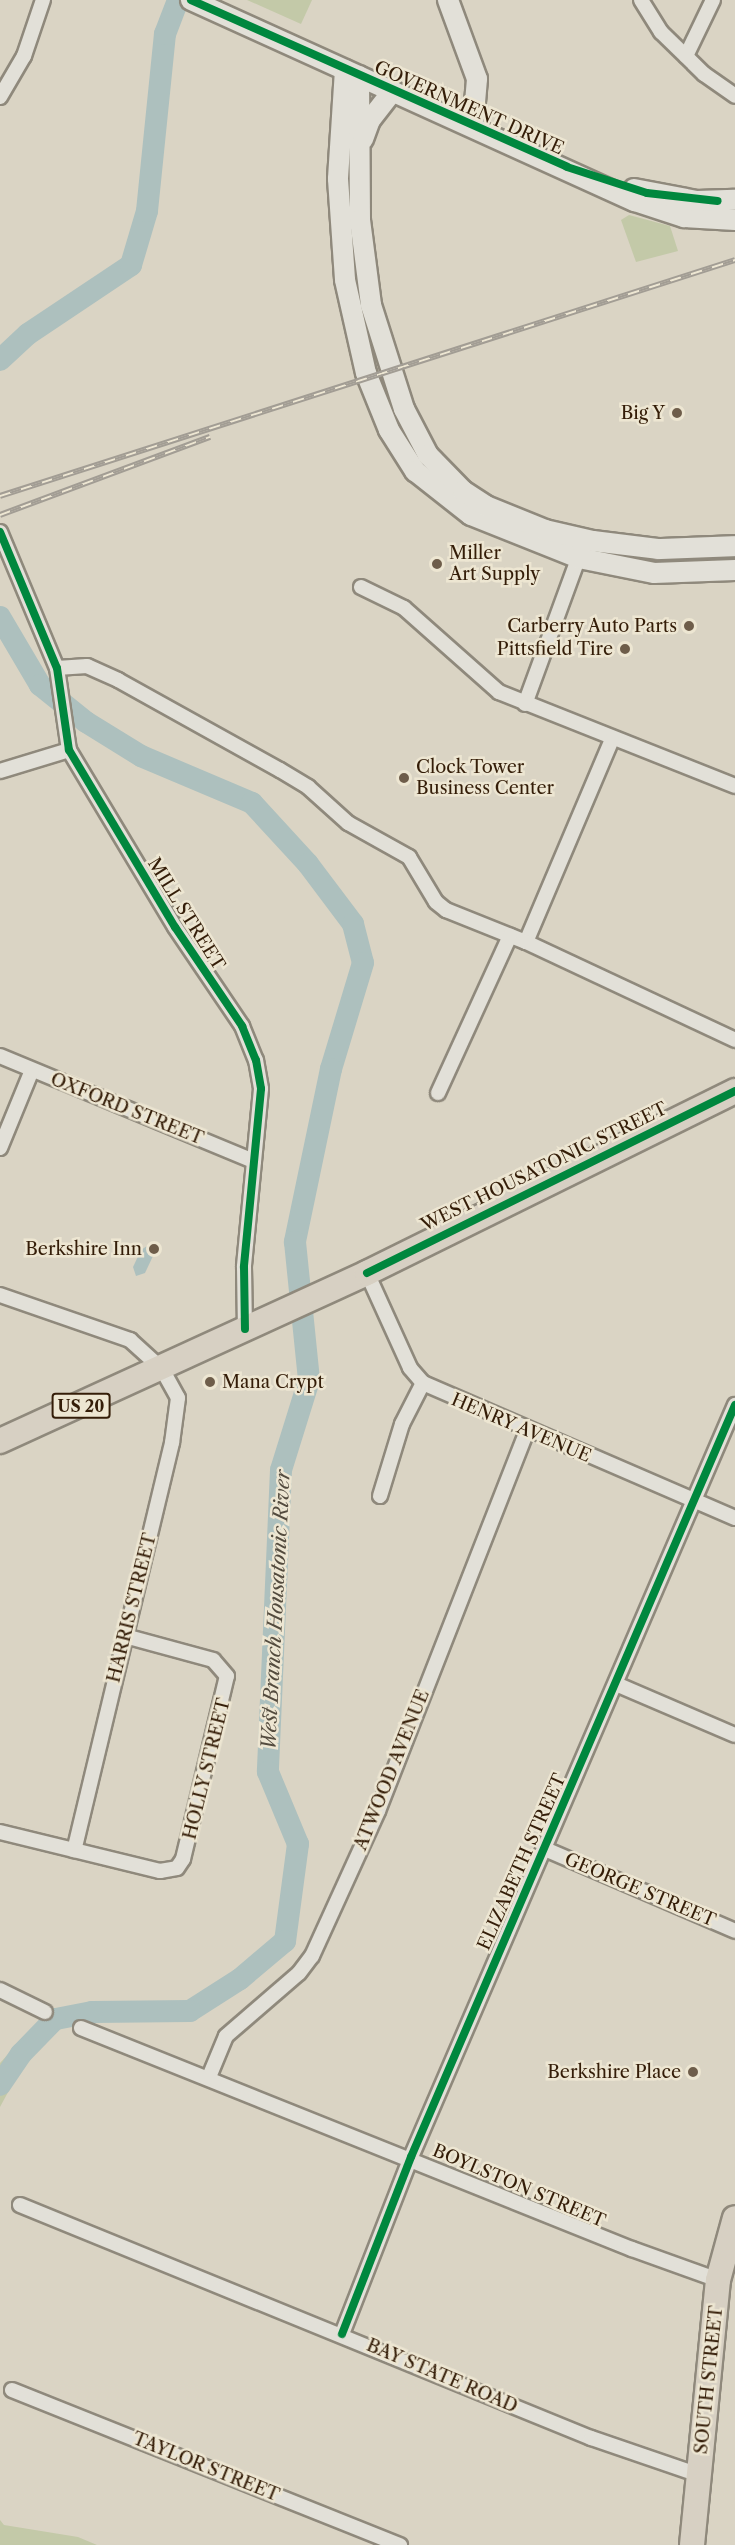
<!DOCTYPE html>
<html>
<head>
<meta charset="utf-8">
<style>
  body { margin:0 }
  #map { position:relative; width:735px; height:2545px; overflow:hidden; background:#dad4c4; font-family:"Libre Caslon Text",serif }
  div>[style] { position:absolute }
  .green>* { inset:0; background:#c3c9a8 }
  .water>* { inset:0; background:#adc0be }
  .river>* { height:22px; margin:-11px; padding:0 11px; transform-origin:11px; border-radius:11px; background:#adc0be }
  .roads { filter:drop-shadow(2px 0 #8f897c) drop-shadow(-2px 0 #8f897c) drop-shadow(0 2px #8f897c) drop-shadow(0 -2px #8f897c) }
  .street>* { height:14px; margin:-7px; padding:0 7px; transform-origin:7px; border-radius:7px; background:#e2e0d8 }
  .secondary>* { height:20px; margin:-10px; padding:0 10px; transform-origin:10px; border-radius:10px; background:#e2e0d8 }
  .highway>* { height:24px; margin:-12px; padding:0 12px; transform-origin:12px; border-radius:12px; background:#d7d0c3 }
  .rail>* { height:6px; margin-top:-3px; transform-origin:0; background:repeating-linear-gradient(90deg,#ede6d2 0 11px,#a29d94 0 22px); box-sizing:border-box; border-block:2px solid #a29d94 }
  .cycleway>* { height:8px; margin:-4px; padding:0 4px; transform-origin:4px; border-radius:4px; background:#00873e }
  .dots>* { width:16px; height:16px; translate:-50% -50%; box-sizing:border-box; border:3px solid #ede6d2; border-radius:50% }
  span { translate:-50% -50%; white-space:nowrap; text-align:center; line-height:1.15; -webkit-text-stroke:5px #ede6d2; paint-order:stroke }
  .shield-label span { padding:2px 4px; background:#ede6d2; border:2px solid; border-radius:4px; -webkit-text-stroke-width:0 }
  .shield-label { font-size:16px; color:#341d08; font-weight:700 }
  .street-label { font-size:18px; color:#341d08 }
  .poi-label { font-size:18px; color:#341d08 }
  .right { translate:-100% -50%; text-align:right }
  .left { translate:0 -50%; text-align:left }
  .water-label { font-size:20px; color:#534b3e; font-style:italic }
</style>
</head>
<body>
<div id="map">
  <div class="green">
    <i style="clip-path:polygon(247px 0,312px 0,301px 24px)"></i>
    <i style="clip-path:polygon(629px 215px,670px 226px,678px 251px,636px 262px,621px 220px)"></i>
    <i style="clip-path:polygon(36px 2024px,56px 2033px,32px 2048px,0 2107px,0 2063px)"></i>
    <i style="clip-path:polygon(0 2520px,4px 2525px,78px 2537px,97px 2545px,0 2545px)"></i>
  </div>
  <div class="water">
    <i style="clip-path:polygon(147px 1246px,153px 1256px,145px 1273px,136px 1276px,133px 1267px,141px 1250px)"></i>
  </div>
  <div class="river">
    <i style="left:0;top:360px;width:38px;rotate:-43deg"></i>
    <i style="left:28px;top:334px;width:124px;rotate:-33.8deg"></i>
    <i style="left:131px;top:265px;width:56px;rotate:-73.5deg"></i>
    <i style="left:147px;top:211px;width:178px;rotate:-84.2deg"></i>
    <i style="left:165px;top:34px;width:36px;rotate:-69deg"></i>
    <i style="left:0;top:617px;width:79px;rotate:59.5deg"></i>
    <i style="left:40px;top:685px;width:59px;rotate:38.8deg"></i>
    <i style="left:86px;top:722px;width:65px;rotate:31.7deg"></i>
    <i style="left:141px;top:756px;width:121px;rotate:22.9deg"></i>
    <i style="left:252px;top:803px;width:83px;rotate:47.4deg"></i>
    <i style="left:308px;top:864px;width:75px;rotate:53.1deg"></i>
    <i style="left:353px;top:924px;width:40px;rotate:75.6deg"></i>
    <i style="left:363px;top:963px;width:111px;rotate:106.8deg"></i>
    <i style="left:331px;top:1069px;width:177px;rotate:101.8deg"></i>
    <i style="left:295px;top:1242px;width:139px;rotate:84.2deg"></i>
    <i style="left:309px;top:1380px;width:94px;rotate:107.3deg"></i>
    <i style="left:281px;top:1470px;width:302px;rotate:92.5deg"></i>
    <i style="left:268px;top:1772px;width:78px;rotate:67.4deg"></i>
    <i style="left:298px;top:1844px;width:98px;rotate:97.6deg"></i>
    <i style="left:285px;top:1941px;width:59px;rotate:139.8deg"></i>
    <i style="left:240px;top:1979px;width:59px;rotate:147.4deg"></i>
    <i style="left:190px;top:2011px;width:98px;rotate:179.4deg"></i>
    <i style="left:92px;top:2012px;width:38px;rotate:169deg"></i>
    <i style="left:55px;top:2019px;width:49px;rotate:134.2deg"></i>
    <i style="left:21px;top:2054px;width:37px;rotate:124deg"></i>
  </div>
  <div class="roads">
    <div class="street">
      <i style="left:641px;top:0;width:38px;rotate:58deg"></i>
      <i style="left:661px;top:32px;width:60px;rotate:44.3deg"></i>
      <i style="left:704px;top:74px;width:38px;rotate:35deg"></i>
      <i style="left:686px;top:56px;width:62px;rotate:-64.3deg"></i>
      <i style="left:0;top:97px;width:48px;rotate:-59.7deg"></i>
      <i style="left:24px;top:56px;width:59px;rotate:-71.3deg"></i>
      <i style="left:0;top:532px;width:147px;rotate:67.3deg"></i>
      <i style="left:57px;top:668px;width:83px;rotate:81.7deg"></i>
      <i style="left:69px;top:750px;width:206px;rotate:59.1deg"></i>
      <i style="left:175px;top:927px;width:120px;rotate:55.9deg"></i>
      <i style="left:242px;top:1026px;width:37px;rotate:68deg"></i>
      <i style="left:256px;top:1060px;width:29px;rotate:80deg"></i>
      <i style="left:261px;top:1089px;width:179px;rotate:95.5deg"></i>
      <i style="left:244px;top:1267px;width:62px;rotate:89.1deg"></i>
      <i style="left:361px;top:587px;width:48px;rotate:26deg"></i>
      <i style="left:404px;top:608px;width:127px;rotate:41.5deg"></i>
      <i style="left:499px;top:692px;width:254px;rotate:21.7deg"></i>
      <i style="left:57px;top:668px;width:30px;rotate:-4deg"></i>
      <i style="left:87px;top:666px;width:34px;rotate:24deg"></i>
      <i style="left:118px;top:680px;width:185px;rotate:29.1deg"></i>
      <i style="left:280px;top:770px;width:33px;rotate:31deg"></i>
      <i style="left:308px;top:787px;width:54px;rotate:42deg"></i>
      <i style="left:348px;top:823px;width:70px;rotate:29.1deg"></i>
      <i style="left:409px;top:857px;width:52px;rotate:59deg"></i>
      <i style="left:436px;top:902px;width:13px;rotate:39deg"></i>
      <i style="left:446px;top:910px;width:86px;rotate:21.8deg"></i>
      <i style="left:526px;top:942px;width:220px;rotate:-67deg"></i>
      <i style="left:525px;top:704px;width:163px;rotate:-69.9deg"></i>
      <i style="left:0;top:771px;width:72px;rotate:-16.9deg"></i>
      <i style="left:526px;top:942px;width:231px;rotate:25.1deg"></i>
      <i style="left:0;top:1056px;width:275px;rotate:22.5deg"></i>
      <i style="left:438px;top:1093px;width:173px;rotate:-65.4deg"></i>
      <i style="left:0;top:1148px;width:84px;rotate:-67.7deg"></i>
      <i style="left:367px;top:1273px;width:104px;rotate:65.6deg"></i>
      <i style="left:410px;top:1368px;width:20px;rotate:49deg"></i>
      <i style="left:423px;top:1383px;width:340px;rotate:23.4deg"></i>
      <i style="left:0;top:1295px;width:138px;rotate:19.1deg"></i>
      <i style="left:130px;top:1340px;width:43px;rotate:42.2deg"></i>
      <i style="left:162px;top:1369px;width:33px;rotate:61deg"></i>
      <i style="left:178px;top:1398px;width:45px;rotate:97.6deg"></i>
      <i style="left:172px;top:1443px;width:419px;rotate:103.5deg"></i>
      <i style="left:380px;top:1496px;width:75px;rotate:-73deg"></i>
      <i style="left:402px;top:1424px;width:46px;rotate:-62.9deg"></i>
      <i style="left:616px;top:1684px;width:129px;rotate:23.2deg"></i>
      <i style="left:0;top:1832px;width:165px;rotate:13.7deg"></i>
      <i style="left:160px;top:1871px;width:17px;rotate:-10deg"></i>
      <i style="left:177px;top:1868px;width:11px;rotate:-56deg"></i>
      <i style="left:183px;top:1859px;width:188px;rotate:-76.5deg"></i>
      <i style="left:227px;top:1676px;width:21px;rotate:-131deg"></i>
      <i style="left:213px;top:1660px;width:91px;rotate:-164.7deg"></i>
      <i style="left:545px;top:1849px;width:207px;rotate:23.3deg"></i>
      <i style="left:0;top:1990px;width:50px;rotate:26.1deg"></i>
      <i style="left:81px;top:2028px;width:594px;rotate:21.86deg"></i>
      <i style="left:632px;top:2249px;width:91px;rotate:19.8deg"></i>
      <i style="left:209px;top:2077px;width:44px;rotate:-67.5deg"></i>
      <i style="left:226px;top:2036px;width:96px;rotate:-40.8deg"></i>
      <i style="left:299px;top:1973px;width:21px;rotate:-53deg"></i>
      <i style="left:312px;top:1956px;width:159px;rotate:-65.5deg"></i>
      <i style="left:378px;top:1811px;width:409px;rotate:-68.6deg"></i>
      <i style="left:20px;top:2205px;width:617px;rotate:22.2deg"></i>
      <i style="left:591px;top:2438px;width:114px;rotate:18.9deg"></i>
      <i style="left:342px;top:2334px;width:190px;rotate:-68.7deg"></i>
      <i style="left:411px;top:2157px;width:819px;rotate:-66.69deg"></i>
      <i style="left:12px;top:2390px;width:418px;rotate:21.8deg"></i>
    </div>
    <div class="secondary">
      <i style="left:191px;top:0;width:487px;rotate:24.4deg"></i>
      <i style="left:635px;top:201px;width:52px;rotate:18.1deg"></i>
      <i style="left:684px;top:217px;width:51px;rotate:3.4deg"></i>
      <i style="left:448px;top:0;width:84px;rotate:69.8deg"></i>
      <i style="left:477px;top:79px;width:47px;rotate:94.9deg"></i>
      <i style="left:345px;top:70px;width:109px;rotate:93.7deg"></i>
      <i style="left:338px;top:179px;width:101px;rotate:86deg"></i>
      <i style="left:345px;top:280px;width:95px;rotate:77.3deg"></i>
      <i style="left:366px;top:373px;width:61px;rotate:68deg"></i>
      <i style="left:389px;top:430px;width:49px;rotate:57.6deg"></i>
      <i style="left:415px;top:471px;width:71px;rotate:38.2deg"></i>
      <i style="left:471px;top:515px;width:116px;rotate:21.7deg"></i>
      <i style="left:579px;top:558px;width:76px;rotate:11.3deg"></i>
      <i style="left:654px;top:573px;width:81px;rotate:-2.1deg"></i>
      <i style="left:359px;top:76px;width:144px;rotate:89.6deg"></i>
      <i style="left:360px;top:220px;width:86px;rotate:82.6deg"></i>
      <i style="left:371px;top:305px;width:109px;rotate:72.4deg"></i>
      <i style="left:404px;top:409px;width:52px;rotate:62.4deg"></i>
      <i style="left:428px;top:455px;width:50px;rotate:45.8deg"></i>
      <i style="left:463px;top:491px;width:27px;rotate:33deg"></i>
      <i style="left:486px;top:506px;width:64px;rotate:22.1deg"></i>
      <i style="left:545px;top:530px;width:49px;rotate:12.9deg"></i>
      <i style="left:593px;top:541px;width:65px;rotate:7deg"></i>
      <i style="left:658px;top:549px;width:77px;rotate:-2.2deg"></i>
      <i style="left:363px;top:139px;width:20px;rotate:-70deg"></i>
      <i style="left:370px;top:120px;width:37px;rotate:-52deg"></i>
      <i style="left:634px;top:189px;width:64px;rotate:10.8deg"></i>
      <i style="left:697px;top:201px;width:38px;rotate:-2deg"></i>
    </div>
    <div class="highway">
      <i style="left:0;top:1441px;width:404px;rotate:-24.6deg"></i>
      <i style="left:367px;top:1273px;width:411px;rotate:-26.3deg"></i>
      <i style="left:692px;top:2545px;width:266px;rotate:-84.4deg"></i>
      <i style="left:718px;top:2280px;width:64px;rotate:-74.7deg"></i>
    </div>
  </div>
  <div class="rail">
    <i style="left:0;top:496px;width:772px;rotate:-17.8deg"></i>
    <i style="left:0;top:515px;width:224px;rotate:-20.4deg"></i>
  </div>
  <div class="cycleway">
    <i style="left:191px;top:0;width:411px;rotate:23.9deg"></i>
    <i style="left:567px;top:167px;width:84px;rotate:18deg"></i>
    <i style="left:647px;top:193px;width:71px;rotate:6.4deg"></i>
    <i style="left:0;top:532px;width:147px;rotate:67.3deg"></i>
    <i style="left:57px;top:668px;width:83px;rotate:81.7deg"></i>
    <i style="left:69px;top:750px;width:206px;rotate:59.1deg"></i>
    <i style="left:175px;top:927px;width:120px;rotate:55.9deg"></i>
    <i style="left:242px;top:1026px;width:37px;rotate:68deg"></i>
    <i style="left:256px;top:1060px;width:29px;rotate:80deg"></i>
    <i style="left:261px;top:1089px;width:179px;rotate:95.5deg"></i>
    <i style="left:244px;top:1267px;width:62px;rotate:89.1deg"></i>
    <i style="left:367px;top:1273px;width:411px;rotate:-26.3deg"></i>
    <i style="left:342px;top:2334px;width:190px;rotate:-68.7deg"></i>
    <i style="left:411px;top:2157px;width:819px;rotate:-66.69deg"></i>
  </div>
  <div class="dots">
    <i style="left:677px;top:413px;background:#6e5d4a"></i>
    <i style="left:437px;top:564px;background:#6e5d4a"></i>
    <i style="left:689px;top:626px;background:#6e5d4a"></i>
    <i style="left:625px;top:649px;background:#6e5d4a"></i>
    <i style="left:404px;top:778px;background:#6e5d4a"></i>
    <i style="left:154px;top:1249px;background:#6e5d4a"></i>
    <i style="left:210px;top:1382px;background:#6e5d4a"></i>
    <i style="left:693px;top:2072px;background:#6e5d4a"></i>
  </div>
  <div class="shield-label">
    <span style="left:81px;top:1406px">US 20</span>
  </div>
  <div class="street-label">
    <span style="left:469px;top:108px;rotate:24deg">GOVERNMENT DRIVE</span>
    <span style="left:186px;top:914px;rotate:58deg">MILL STREET</span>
    <span style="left:127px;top:1109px;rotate:22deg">OXFORD STREET</span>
    <span style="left:544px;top:1167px;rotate:-26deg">WEST HOUSATONIC STREET</span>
    <span style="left:521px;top:1428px;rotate:23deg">HENRY AVENUE</span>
    <span style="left:132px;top:1608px;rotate:-76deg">HARRIS STREET</span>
    <span style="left:207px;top:1769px;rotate:-76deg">HOLLY STREET</span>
    <span style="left:392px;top:1770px;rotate:-68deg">ATWOOD AVENUE</span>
    <span style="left:522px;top:1862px;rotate:-66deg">ELIZABETH STREET</span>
    <span style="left:640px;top:1890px;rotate:23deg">GEORGE STREET</span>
    <span style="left:519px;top:2186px;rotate:23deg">BOYLSTON STREET</span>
    <span style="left:442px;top:2376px;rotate:23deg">BAY STATE ROAD</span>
    <span style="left:709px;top:2380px;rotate:-84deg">SOUTH STREET</span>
    <span style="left:206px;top:2467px;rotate:22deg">TAYLOR STREET</span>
  </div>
  <div class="poi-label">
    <span class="right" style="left:665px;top:413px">Big Y</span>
    <span class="left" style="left:449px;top:564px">Miller<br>Art Supply</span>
    <span class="right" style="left:677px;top:626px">Carberry Auto Parts</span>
    <span class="right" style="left:613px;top:649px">Pittsfield Tire</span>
    <span class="left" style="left:416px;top:778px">Clock Tower<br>Business Center</span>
    <span class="right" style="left:142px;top:1249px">Berkshire Inn</span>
    <span class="left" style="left:222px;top:1382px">Mana Crypt</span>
    <span class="right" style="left:681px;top:2072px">Berkshire Place</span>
  </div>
  <div class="water-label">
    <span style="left:276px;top:1610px;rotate:-87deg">West Branch Housatonic River</span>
  </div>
</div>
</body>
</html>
